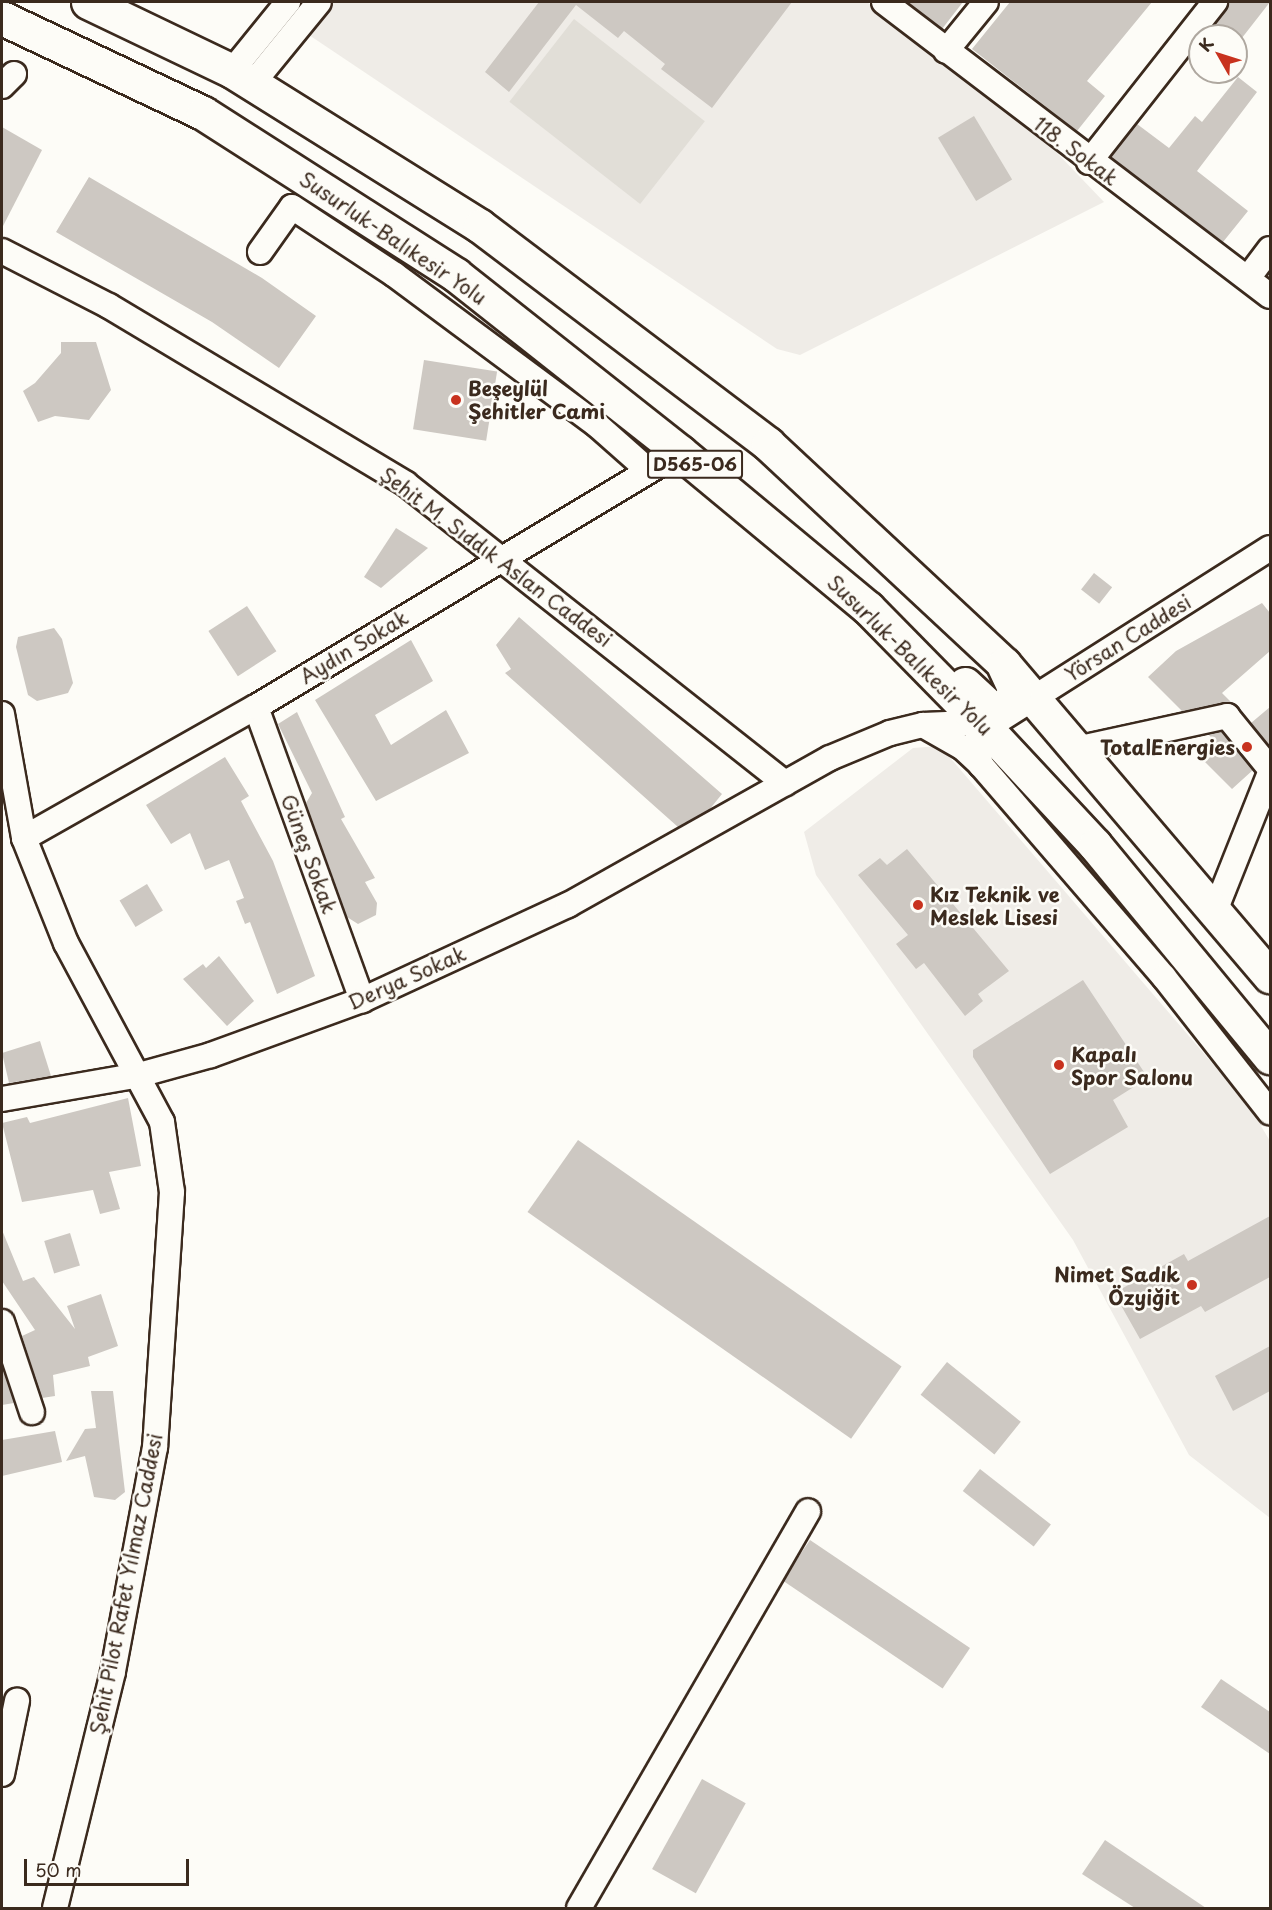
<!DOCTYPE html>
<html>
<head>
<meta charset="utf-8">
<style>
  body { margin:0 }
  #map { position:relative; width:1272px; height:1910px; overflow:hidden; background:#fdfcf7; font-family:"Playpen Sans",sans-serif }
  div>[style] { position:absolute }
  .built>* { inset:0; background:#efece7 }
  .green>* { inset:0; background:#e1ded7; transform-origin:0 0 }
  .building>* { inset:0; background:#cdc8c2; transform-origin:0 0 }
  .roads { filter:drop-shadow(2px 0 #3b2a1e) drop-shadow(-2px 0 #3b2a1e) drop-shadow(0 2px #3b2a1e) drop-shadow(0 -2px #3b2a1e) }
  .minor>* { height:24px; margin:-12px; padding:0 12px; transform-origin:12px; border-radius:12px; background:#fdfcf7 }
  .highway>* { height:33px; margin:-16.5px; padding:0 16.5px; transform-origin:16.5px; border-radius:16.5px; background:#fdfcf7 }
  .dots>* { width:16px; height:16px; translate:-50% -50%; box-sizing:border-box; border:3px solid #fdfcf7; border-radius:50% }
  span { translate:-50% -50%; white-space:nowrap; text-align:center; line-height:1.15; -webkit-text-stroke:5px #fdfcf7; paint-order:stroke }
  .shield-label span { padding:2px 4px; background:#fdfcf7; border:2px solid; border-radius:4px; -webkit-text-stroke-width:0 }
  .shield-label { font-size:18px; color:#3b2a1e; font-weight:700 }
  .street-label { font-size:20px; color:#3b2a1e }
  .poi-label { font-size:20px; color:#3b2a1e; font-weight:700 }
  .left { translate:0 -50%; text-align:left }
  .right { translate:-100% -50%; text-align:right }
  .frame { position:absolute; inset:0; border:3px solid #3b2a1e; pointer-events:none }
  .north { position:absolute; left:1188px; top:24px; width:60px; height:60px; box-sizing:border-box; background:#fdfcf7; border:2px solid #afa8a0; border-radius:50%; rotate:309deg; font-size:16px; font-weight:700; line-height:24px; text-align:center; color:#3b2a1e }
  .north::after { content:''; display:block; margin:auto; width:21px; height:27px; background:#c8321e; clip-path:polygon(50% 0,100% 100%,50% 72%,0 100%) }
  .scale { position:absolute; left:24px; top:1859px; width:165px; height:27px; box-sizing:border-box; border:3px solid #3b2a1e; border-top:0; padding-left:8px; font-size:18px; line-height:21px; white-space:nowrap; color:#3b2a1e; -webkit-text-stroke:4px #fdfcf7; paint-order:stroke }
</style>
</head>
<body>
<div id="map">
  <div class="built">
    <i style="clip-path:polygon(330px 2px,867px 2px,1038px 133px,1104px 202px,800px 355px,777px 349px,303px 31px)"></i>
    <i style="clip-path:polygon(940px 746px,1249px 1106px,1270px 1141px,1270px 1518px,1189px 1455px,1073px 1240px,816px 875px,804px 832px,913px 748px)"></i>
  </div>
  <div class="green">
    <i style="left:574px;top:19px;width:166px;height:105px;rotate:38deg"></i>
  </div>
  <div class="building">
    <i style="clip-path:polygon(539px 2px,792px 2px,712px 108px,661px 69px,665px 64px,624px 31px,618px 38px,576px 5px,509px 92px,485px 72px)"></i>
    <i style="clip-path:polygon(907px 2px,963px 2px,942px 29px)"></i>
    <i style="clip-path:polygon(1010px 2px,1152px 2px,1087px 81px,1105px 96px,1077px 131px,972px 49px)"></i>
    <i style="clip-path:polygon(1229px 2px,1270px 2px,1238px 43px,1236px 36px,1228px 36px,1215px 25px)"></i>
    <i style="clip-path:polygon(1238px 77px,1257px 92px,1197px 171px,1248px 211px,1223px 242px,1111px 157px,1137px 124px,1169px 148px,1195px 116px,1202px 122px)"></i>
    <i style="left:974px;top:116px;width:74px;height:42px;rotate:59deg"></i>
    <i style="clip-path:polygon(2px 127px,42px 150px,2px 228px)"></i>
    <i style="clip-path:polygon(89px 177px,262px 278px,316px 316px,279px 368px,212px 322px,56px 232px)"></i>
    <i style="clip-path:polygon(61px 342px,96px 342px,111px 390px,89px 420px,55px 416px,38px 422px,23px 391px,35px 383px,61px 353px)"></i>
    <i style="left:424px;top:360px;width:74px;height:70px;rotate:9deg"></i>
    <i style="clip-path:polygon(396px 528px,428px 548px,381px 588px,364px 577px)"></i>
    <i style="left:1094px;top:573px;width:23px;height:21px;rotate:38deg"></i>
    <i style="clip-path:polygon(1262px 603px,1270px 613px,1270px 651px,1222px 693px,1231px 702px,1182px 711px,1148px 677px,1176px 651px)"></i>
    <i style="left:247px;top:606px;width:54px;height:46px;rotate:57deg"></i>
    <i style="clip-path:polygon(519px 617px,722px 794px,709px 810px,678px 827px,505px 673px,511px 669px,496px 645px)"></i>
    <i style="clip-path:polygon(54px 628px,62px 639px,73px 683px,68px 693px,37px 701px,28px 695px,16px 647px,18px 637px)"></i>
    <i style="clip-path:polygon(411px 640px,433px 681px,375px 715px,391px 745px,446px 710px,469px 753px,376px 801px,315px 700px)"></i>
    <i style="clip-path:polygon(1270px 707px,1270px 747px,1251px 723px)"></i>
    <i style="clip-path:polygon(297px 712px,345px 817px,341px 819px,375px 878px,365px 882px,377px 903px,376px 915px,358px 924px,347px 917px,306px 803px,312px 793px,278px 724px)"></i>
    <i style="clip-path:polygon(1221px 732px,1253px 770px,1232px 789px,1205px 762px,1220px 747px,1209px 735px)"></i>
    <i style="clip-path:polygon(225px 757px,249px 796px,241px 801px,273px 861px,315px 976px,277px 994px,250px 922px,245px 924px,236px 901px,244px 898px,229px 860px,205px 870px,190px 833px,171px 844px,146px 805px)"></i>
    <i style="clip-path:polygon(907px 849px,1009px 971px,978px 994px,983px 1001px,965px 1016px,924px 963px,916px 969px,896px 944px,908px 935px,858px 875px,880px 858px,887px 865px)"></i>
    <i style="left:147px;top:884px;width:31px;height:32px;rotate:59deg"></i>
    <i style="clip-path:polygon(219px 956px,254px 1001px,227px 1026px,183px 979px,203px 964px,206px 968px)"></i>
    <i style="clip-path:polygon(1083px 980px,1148px 1078px,1113px 1100px,1128px 1127px,1050px 1174px,973px 1057px,973px 1050px)"></i>
    <i style="clip-path:polygon(40px 1041px,51px 1076px,9px 1083px,2px 1053px)"></i>
    <i style="clip-path:polygon(128px 1098px,141px 1166px,109px 1172px,120px 1209px,100px 1214px,93px 1190px,22px 1202px,2px 1123px,27px 1117px,30px 1123px)"></i>
    <i style="left:578px;top:1140px;width:395px;height:88px;rotate:35deg"></i>
    <i style="clip-path:polygon(1270px 1216px,1270px 1277px,1205px 1312px,1201px 1306px,1140px 1339px,1114px 1293px,1184px 1254px,1188px 1261px)"></i>
    <i style="clip-path:polygon(2px 1230px,23px 1281px,34px 1277px,75px 1329px,67px 1306px,101px 1294px,118px 1346px,88px 1357px,90px 1366px,53px 1375px,55px 1396px,42px 1398px,22px 1336px,35px 1330px,2px 1281px)"></i>
    <i style="left:70px;top:1233px;width:34px;height:27px;rotate:73deg"></i>
    <i style="clip-path:polygon(1270px 1346px,1270px 1391px,1233px 1411px,1215px 1376px)"></i>
    <i style="left:947px;top:1362px;width:95px;height:42px;rotate:39deg"></i>
    <i style="clip-path:polygon(2px 1367px,14px 1403px,2px 1405px)"></i>
    <i style="clip-path:polygon(91px 1391px,113px 1391px,125px 1492px,115px 1500px,94px 1497px,85px 1456px,66px 1461px,85px 1429px,96px 1428px)"></i>
    <i style="clip-path:polygon(55px 1431px,62px 1462px,2px 1476px,2px 1440px)"></i>
    <i style="left:980px;top:1469px;width:90px;height:28px;rotate:38deg"></i>
    <i style="left:810px;top:1540px;width:193px;height:49px;rotate:34deg"></i>
    <i style="clip-path:polygon(1221px 1679px,1270px 1712px,1270px 1754px,1201px 1707px)"></i>
    <i style="left:702px;top:1779px;width:50px;height:103px;rotate:29deg"></i>
    <i style="clip-path:polygon(1105px 1840px,1206px 1908px,1135px 1908px,1082px 1874px)"></i>
  </div>
  <div class="roads">
    <div class="minor">
      <i style="left:884px;top:2px;width:485px;rotate:37.3deg"></i>
      <i style="left:946px;top:51px;width:63px;rotate:-50.8deg"></i>
      <i style="left:232px;top:71px;width:89px;rotate:-50.9deg"></i>
      <i style="left:253px;top:83px;width:104px;rotate:-50.8deg"></i>
      <i style="left:2px;top:86px;width:17px;rotate:-45deg"></i>
      <i style="left:1089px;top:162px;width:204px;rotate:-51.8deg"></i>
      <i style="left:2px;top:251px;width:120px;rotate:27.2deg"></i>
      <i style="left:109px;top:306px;width:346px;rotate:30.9deg"></i>
      <i style="left:406px;top:484px;width:483px;rotate:38.3deg"></i>
      <i style="left:260px;top:252px;width:55px;rotate:-54.6deg"></i>
      <i style="left:292px;top:207px;width:123px;rotate:33.4deg"></i>
      <i style="left:395px;top:275px;width:252px;rotate:36.6deg"></i>
      <i style="left:597px;top:425px;width:68px;rotate:41.4deg"></i>
      <i style="left:1248px;top:278px;width:36px;rotate:-53deg"></i>
      <i style="left:1270px;top:548px;width:336px;rotate:147.6deg"></i>
      <i style="left:986px;top:728px;width:19px;rotate:126deg"></i>
      <i style="left:975px;top:743px;width:23px;rotate:75deg"></i>
      <i style="left:981px;top:765px;width:280px;rotate:49.2deg"></i>
      <i style="left:1164px;top:977px;width:172px;rotate:51.9deg"></i>
      <i style="left:256px;top:707px;width:312px;rotate:70.1deg"></i>
      <i style="left:2px;top:714px;width:126px;rotate:79.9deg"></i>
      <i style="left:24px;top:838px;width:113px;rotate:68.2deg"></i>
      <i style="left:66px;top:943px;width:203px;rotate:61.8deg"></i>
      <i style="left:162px;top:1122px;width:71px;rotate:81.9deg"></i>
      <i style="left:172px;top:1192px;width:256px;rotate:93.8deg"></i>
      <i style="left:155px;top:1447px;width:229px;rotate:100.6deg"></i>
      <i style="left:113px;top:1672px;width:243px;rotate:103.8deg"></i>
      <i style="left:923px;top:725px;width:46px;rotate:29.9deg"></i>
      <i style="left:963px;top:748px;width:25px;rotate:43deg"></i>
      <i style="left:1076px;top:749px;width:155px;rotate:-12.3deg"></i>
      <i style="left:1227px;top:716px;width:68px;rotate:50.9deg"></i>
      <i style="left:24px;top:838px;width:266px;rotate:-29.5deg"></i>
      <i style="left:256px;top:707px;width:495px;rotate:-31deg"></i>
      <i style="left:1215px;top:911px;width:149px;rotate:-68.3deg"></i>
      <i style="left:2px;top:1099px;width:139px;rotate:-9.9deg"></i>
      <i style="left:139px;top:1075px;width:75px;rotate:-15.5deg"></i>
      <i style="left:211px;top:1055px;width:161px;rotate:-20deg"></i>
      <i style="left:362px;top:1000px;width:227px;rotate:-24.8deg"></i>
      <i style="left:568px;top:905px;width:300px;rotate:-29.3deg"></i>
      <i style="left:830px;top:758px;width:65px;rotate:-22.6deg"></i>
      <i style="left:890px;top:733px;width:34px;rotate:-14deg"></i>
      <i style="left:923px;top:725px;width:47px;rotate:-2.4deg"></i>
      <i style="left:970px;top:723px;width:17px;rotate:17deg"></i>
      <i style="left:2px;top:1322px;width:95px;rotate:71.6deg"></i>
      <i style="left:2px;top:1774px;width:75px;rotate:-78.4deg"></i>
      <i style="left:579px;top:1908px;width:458px;rotate:-60deg"></i>
    </div>
    <div class="highway">
      <i style="left:88px;top:2px;width:160px;rotate:25.6deg"></i>
      <i style="left:232px;top:71px;width:292px;rotate:32deg"></i>
      <i style="left:480px;top:226px;width:361px;rotate:37.1deg"></i>
      <i style="left:768px;top:444px;width:323px;rotate:43deg"></i>
      <i style="left:1004px;top:664px;width:410px;rotate:49.6deg"></i>
      <i style="left:2px;top:18px;width:222px;rotate:25.3deg"></i>
      <i style="left:203px;top:113px;width:300px;rotate:32.6deg"></i>
      <i style="left:456px;top:275px;width:285px;rotate:38.3deg"></i>
      <i style="left:680px;top:452px;width:244px;rotate:39.7deg"></i>
      <i style="left:868px;top:608px;width:168px;rotate:45.5deg"></i>
      <i style="left:986px;top:728px;width:160px;rotate:47deg"></i>
      <i style="left:1095px;top:845px;width:275px;rotate:50.5deg"></i>
      <i style="left:965px;top:684px;width:35px;rotate:43deg"></i>
      <i style="left:991px;top:708px;width:16px;rotate:-4deg"></i>
      <i style="left:1007px;top:707px;width:19px;rotate:-65deg"></i>
      <i style="left:1015px;top:690px;width:26px;rotate:-115deg"></i>
    </div>
  </div>
  <div class="dots">
    <i style="left:456px;top:400px;background:#c8321e"></i>
    <i style="left:1247px;top:747px;background:#c8321e"></i>
    <i style="left:918px;top:905px;background:#c8321e"></i>
    <i style="left:1059px;top:1065px;background:#c8321e"></i>
    <i style="left:1192px;top:1285px;background:#c8321e"></i>
  </div>
  <div class="shield-label">
    <span style="left:695px;top:464px">D565-06</span>
  </div>
  <div class="street-label">
    <span style="left:1076px;top:151px;rotate:37deg">118. Sokak</span>
    <span style="left:393px;top:238px;rotate:34deg">Susurluk-Balıkesir Yolu</span>
    <span style="left:496px;top:557px;rotate:37deg">Şehit M. Sıddık Aslan Caddesi</span>
    <span style="left:1128px;top:638px;rotate:-32deg">Yörsan Caddesi</span>
    <span style="left:354px;top:647px;rotate:-31deg">Aydın Sokak</span>
    <span style="left:910px;top:655px;rotate:44deg">Susurluk-Balıkesir Yolu</span>
    <span style="left:309px;top:854px;rotate:70deg">Güneş Sokak</span>
    <span style="left:407px;top:978px;rotate:-24deg">Derya Sokak</span>
    <span style="left:126px;top:1584px;rotate:-79deg">Şehit Pilot Rafet Yılmaz Caddesi</span>
  </div>
  <div class="poi-label">
    <span class="left" style="left:468px;top:400px">Beşeylül<br>Şehitler Cami</span>
    <span class="right" style="left:1235px;top:747px">TotalEnergies</span>
    <span class="left" style="left:930px;top:906px">Kız Teknik ve<br>Meslek Lisesi</span>
    <span class="left" style="left:1071px;top:1066px">Kapalı<br>Spor Salonu</span>
    <span class="right" style="left:1180px;top:1286px">Nimet Sadık<br>Özyiğit</span>
  </div>
  <div class="frame"></div>
  <div class="north">K</div>
  <div class="scale">50 m</div>
</div>
</body>
</html>
